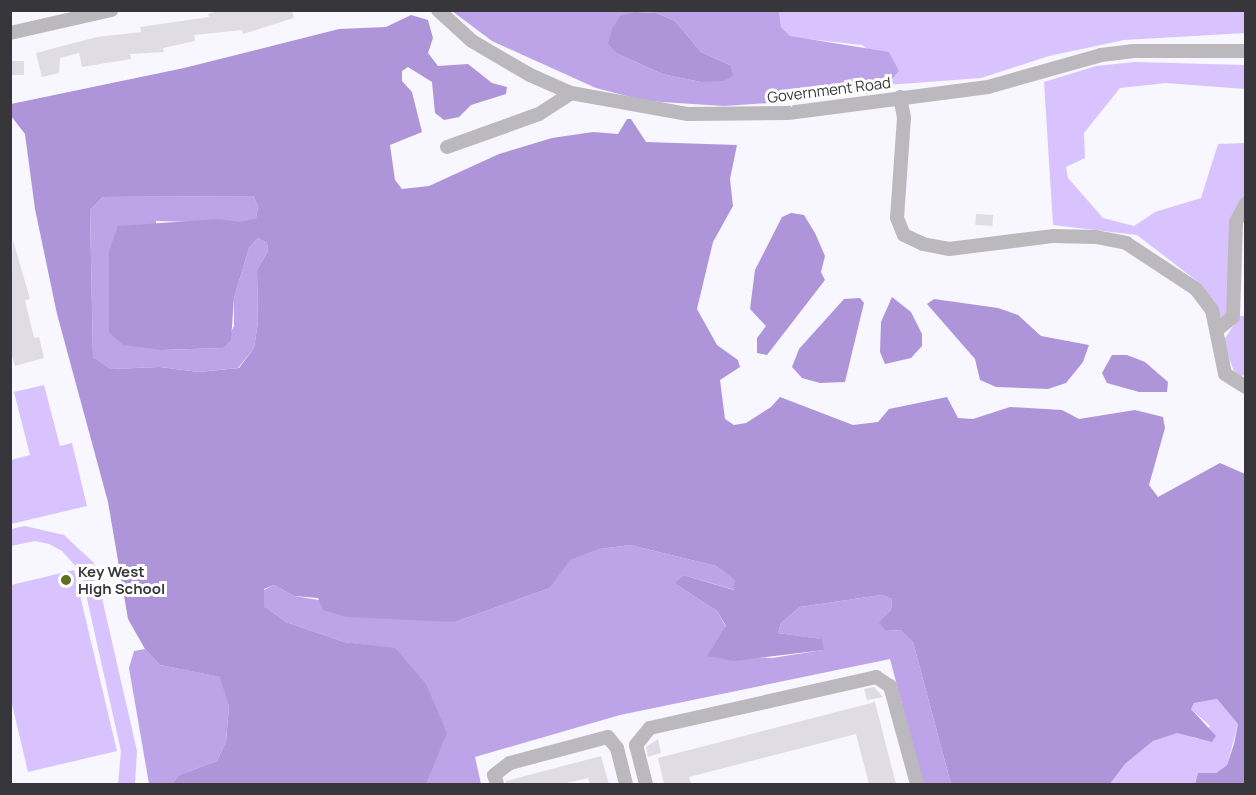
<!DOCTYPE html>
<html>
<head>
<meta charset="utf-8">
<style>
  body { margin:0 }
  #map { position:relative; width:1256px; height:795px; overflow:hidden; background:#f8f6fe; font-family:Manrope,sans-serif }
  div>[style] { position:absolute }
  .green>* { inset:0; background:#d8c3ff }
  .forest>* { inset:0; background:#bda4e8 }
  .water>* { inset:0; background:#ae95d9 }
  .building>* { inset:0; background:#dfdce6; transform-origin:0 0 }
  .minor>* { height:14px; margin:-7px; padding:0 7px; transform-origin:7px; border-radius:7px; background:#bbb9be }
  .dots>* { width:16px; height:16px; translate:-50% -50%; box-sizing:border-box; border:3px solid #fff; border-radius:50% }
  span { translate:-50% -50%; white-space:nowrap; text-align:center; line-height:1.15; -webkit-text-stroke:6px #fff; paint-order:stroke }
  .street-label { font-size:15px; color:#37363a }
  .poi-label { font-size:15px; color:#37363a; font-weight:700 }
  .left { translate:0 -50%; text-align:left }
  .frame { position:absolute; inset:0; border:12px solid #37363a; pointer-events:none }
</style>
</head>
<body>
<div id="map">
  <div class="green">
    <i style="clip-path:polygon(1245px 10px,1246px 33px,1124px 40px,1049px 56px,981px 78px,887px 85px,899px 71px,862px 45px,790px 37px,781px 27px,779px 11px)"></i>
    <i style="clip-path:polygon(1135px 62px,1245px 65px,1245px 89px,1166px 83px,1120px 88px,1084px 133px,1085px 158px,1066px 167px,1068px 178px,1103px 218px,1134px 226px,1155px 212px,1201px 198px,1218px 144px,1245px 143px,1245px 196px,1227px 316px,1220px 317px,1202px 285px,1137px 235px,1053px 225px,1044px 82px,1096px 66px)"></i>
    <i style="clip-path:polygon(1240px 316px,1245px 316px,1245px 375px,1236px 377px,1223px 341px)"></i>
    <i style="clip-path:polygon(44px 385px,60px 446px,72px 443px,87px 506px,11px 524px,11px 460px,30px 455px,14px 392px)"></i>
    <i style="clip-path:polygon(25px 526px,64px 535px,94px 563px,137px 751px,135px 784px,118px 784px,121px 751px,81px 572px,62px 551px,49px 544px,35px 541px,11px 546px,11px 529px)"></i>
    <i style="clip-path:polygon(74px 570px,117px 751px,28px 772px,11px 700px,11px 585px)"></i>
    <i style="clip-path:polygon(1217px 699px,1238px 724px,1227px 765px,1216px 773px,1198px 773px,1195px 784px,1110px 784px,1125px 764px,1153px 741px,1177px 732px,1198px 739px,1210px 726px,1191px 709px,1194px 703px)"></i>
  </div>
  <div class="forest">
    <i style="clip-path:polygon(evenodd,452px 11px,779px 11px,781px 27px,790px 36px,889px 52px,899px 71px,887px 85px,784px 102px,724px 106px,646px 101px,596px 88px,492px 41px,452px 11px,636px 12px,657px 13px,675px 21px,701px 52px,730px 65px,701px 82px,662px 74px,618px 54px,636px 12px)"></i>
    <i style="clip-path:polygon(254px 196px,258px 207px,256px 218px,240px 223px,156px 221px,162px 350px,223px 348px,234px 326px,234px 298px,249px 248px,258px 238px,267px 243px,268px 251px,257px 270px,258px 322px,254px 348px,238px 368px,199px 372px,160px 367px,111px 369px,93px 357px,90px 210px,103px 197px)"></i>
    <i style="clip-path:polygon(630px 545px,716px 566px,736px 580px,735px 590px,683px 575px,674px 583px,717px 611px,726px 627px,708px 655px,772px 658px,823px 650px,821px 639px,778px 633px,781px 623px,800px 607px,881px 595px,892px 599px,891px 610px,880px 624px,885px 631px,900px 630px,913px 642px,951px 784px,923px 784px,890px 659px,620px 715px,475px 757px,481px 784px,426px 784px,433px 761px,395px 649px,344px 642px,286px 622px,264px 606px,264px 590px,274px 585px,294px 596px,455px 622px,550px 588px,569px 560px,600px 549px)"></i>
    <i style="clip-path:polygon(145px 649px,160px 665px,221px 677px,229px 707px,226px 741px,217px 761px,179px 775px,172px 784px,149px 784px,129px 668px,134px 651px)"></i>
  </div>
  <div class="water">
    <i style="clip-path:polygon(636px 12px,657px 13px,675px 21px,701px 52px,730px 65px,733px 76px,723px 81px,701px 82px,662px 74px,618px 54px,608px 44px,612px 29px,620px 16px)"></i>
    <i style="clip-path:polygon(evenodd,411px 15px,428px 20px,433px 38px,428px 53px,438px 66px,468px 64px,492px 83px,507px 87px,506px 94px,471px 105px,459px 117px,444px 120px,435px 113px,432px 82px,408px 67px,402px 71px,402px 81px,412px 92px,422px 132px,390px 145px,395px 180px,402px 189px,429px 186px,499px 154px,552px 138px,593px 132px,618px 134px,627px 119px,631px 119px,646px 142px,737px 145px,730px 179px,733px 206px,713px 242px,697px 309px,717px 345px,738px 360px,740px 367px,720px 380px,725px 419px,734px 425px,746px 423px,771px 407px,780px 397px,853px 425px,878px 422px,889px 409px,947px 397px,958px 418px,973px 419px,1010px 407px,1062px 410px,1079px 419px,1135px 410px,1163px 417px,1165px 428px,1149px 485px,1158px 497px,1220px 463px,1245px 474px,1245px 784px,1195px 784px,1198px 773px,1216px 773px,1227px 765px,1234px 744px,1238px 724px,1217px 699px,1194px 703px,1191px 709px,1216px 736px,1212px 742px,1177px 733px,1153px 741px,1125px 764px,1110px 784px,951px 784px,913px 642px,900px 630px,885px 631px,879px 623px,891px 610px,892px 599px,881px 595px,800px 607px,781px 623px,778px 633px,822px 639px,824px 650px,734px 661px,707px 656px,726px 626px,717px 611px,674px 583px,683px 575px,734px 590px,735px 580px,716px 566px,630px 545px,600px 549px,570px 560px,550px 588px,455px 622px,347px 617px,323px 610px,318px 598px,294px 596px,274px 585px,264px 589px,264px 606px,286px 622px,344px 642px,395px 648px,426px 684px,447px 733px,426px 784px,172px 784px,179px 775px,217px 761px,226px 741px,229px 707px,220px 677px,160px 665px,145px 649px,128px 619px,108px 502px,57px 314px,35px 209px,25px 134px,11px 116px,11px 104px,184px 68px,339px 29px,386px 27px,411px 15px,254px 196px,258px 207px,256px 218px,240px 222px,218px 219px,118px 226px,109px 251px,109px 332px,123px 345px,162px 350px,223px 348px,231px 340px,234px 298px,249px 248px,258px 238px,267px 243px,268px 251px,257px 270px,258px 322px,254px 348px,239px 368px,199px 372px,160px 367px,111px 369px,93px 357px,90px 210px,103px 197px,254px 196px)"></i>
    <i style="clip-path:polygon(791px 213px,804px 215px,815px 233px,825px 256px,821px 272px,825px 280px,767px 355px,757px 353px,757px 338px,766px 326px,750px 309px,755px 270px,782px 217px)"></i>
    <i style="clip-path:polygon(892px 297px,911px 312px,922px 334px,922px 346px,911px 358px,885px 364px,880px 352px,881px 322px)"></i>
    <i style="clip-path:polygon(860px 298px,864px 303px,845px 382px,820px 383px,802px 378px,792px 367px,799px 349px,844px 299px)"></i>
    <i style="clip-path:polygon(934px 299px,998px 308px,1018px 315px,1041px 336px,1089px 345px,1083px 362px,1066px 383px,1048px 389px,996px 387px,980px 380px,975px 359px,927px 304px)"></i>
    <i style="clip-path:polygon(1112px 355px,1127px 355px,1145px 362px,1168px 382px,1167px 392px,1139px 392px,1107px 383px,1102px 373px)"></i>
  </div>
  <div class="building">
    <i style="clip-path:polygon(222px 10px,292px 10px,294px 18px,243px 34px,242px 30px,194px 35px,195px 41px,163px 48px,164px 52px,130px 54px,131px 59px,82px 67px,79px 53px,60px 58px,59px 73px,42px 77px,36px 53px,97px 37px,141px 32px,140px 27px,209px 17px,208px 14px)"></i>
    <i style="left:10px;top:61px;width:14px;height:14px"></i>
    <i style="left:976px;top:214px;width:17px;height:11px;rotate:3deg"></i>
    <i style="clip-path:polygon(13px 240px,30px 299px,25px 300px,34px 338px,39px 337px,44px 358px,15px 366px,10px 349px)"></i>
    <i style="clip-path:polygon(874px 687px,883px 697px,867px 700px,864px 689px)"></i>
    <i style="clip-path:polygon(875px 702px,896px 784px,869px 784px,856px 734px,689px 777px,691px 784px,664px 784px,658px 758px)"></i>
    <i style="clip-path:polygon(658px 739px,661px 753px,648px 757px,646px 747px)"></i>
    <i style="clip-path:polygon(601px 756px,609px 784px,590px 784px,588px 778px,562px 784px,506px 784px,506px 781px)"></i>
  </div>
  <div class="minor">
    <i style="left:438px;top:10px;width:46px;rotate:42.4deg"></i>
    <i style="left:472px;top:41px;width:67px;rotate:30.4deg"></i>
    <i style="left:530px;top:75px;width:45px;rotate:23.7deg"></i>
    <i style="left:571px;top:93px;width:119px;rotate:10.2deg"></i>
    <i style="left:688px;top:114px;width:100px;rotate:-0.6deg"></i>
    <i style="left:788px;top:113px;width:202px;rotate:-7.4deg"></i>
    <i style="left:988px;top:87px;width:117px;rotate:-15.8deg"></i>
    <i style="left:1101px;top:55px;width:31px;rotate:-7deg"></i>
    <i style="left:1132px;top:51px;width:114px"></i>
    <i style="left:10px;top:33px;width:104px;rotate:-12.8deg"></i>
    <i style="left:900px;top:97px;width:21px;rotate:79deg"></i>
    <i style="left:904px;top:118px;width:100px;rotate:94deg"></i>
    <i style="left:897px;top:218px;width:18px;rotate:68deg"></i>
    <i style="left:904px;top:235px;width:21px;rotate:25deg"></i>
    <i style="left:923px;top:244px;width:26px;rotate:11deg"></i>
    <i style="left:949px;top:249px;width:106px;rotate:-7.1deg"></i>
    <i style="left:1054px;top:236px;width:42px;rotate:1.4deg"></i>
    <i style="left:1096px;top:237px;width:31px;rotate:11deg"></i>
    <i style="left:1126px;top:243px;width:84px;rotate:33.3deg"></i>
    <i style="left:1196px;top:289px;width:26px;rotate:53deg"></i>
    <i style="left:1212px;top:310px;width:65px;rotate:78.5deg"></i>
    <i style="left:1225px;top:374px;width:25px;rotate:32deg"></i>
    <i style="left:447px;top:147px;width:98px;rotate:-19.7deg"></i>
    <i style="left:539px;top:114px;width:38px;rotate:-33deg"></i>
    <i style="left:1218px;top:329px;width:19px;rotate:-39deg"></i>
    <i style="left:1233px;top:317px;width:95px;rotate:-88.2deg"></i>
    <i style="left:1236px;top:222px;width:21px;rotate:-62deg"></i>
    <i style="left:497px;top:784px;width:9px;rotate:-108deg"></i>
    <i style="left:494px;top:775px;width:20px;rotate:-37deg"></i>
    <i style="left:510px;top:763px;width:101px;rotate:-14.9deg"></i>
    <i style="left:608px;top:737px;width:14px;rotate:51deg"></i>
    <i style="left:617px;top:748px;width:37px;rotate:76deg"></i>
    <i style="left:646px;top:784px;width:40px;rotate:-104.4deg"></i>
    <i style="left:636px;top:745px;width:22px;rotate:-51deg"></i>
    <i style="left:650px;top:728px;width:232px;rotate:-12.7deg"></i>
    <i style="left:876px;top:677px;width:17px;rotate:33deg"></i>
    <i style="left:890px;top:686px;width:102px;rotate:74.6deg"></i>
  </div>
  <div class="dots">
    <i style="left:66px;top:580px;background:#5e6f1c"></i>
  </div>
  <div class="street-label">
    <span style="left:829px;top:90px;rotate:-7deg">Government Road</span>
  </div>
  <div class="poi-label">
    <span class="left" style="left:78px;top:580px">Key West<br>High School</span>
  </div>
  <div class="frame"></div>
</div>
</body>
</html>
